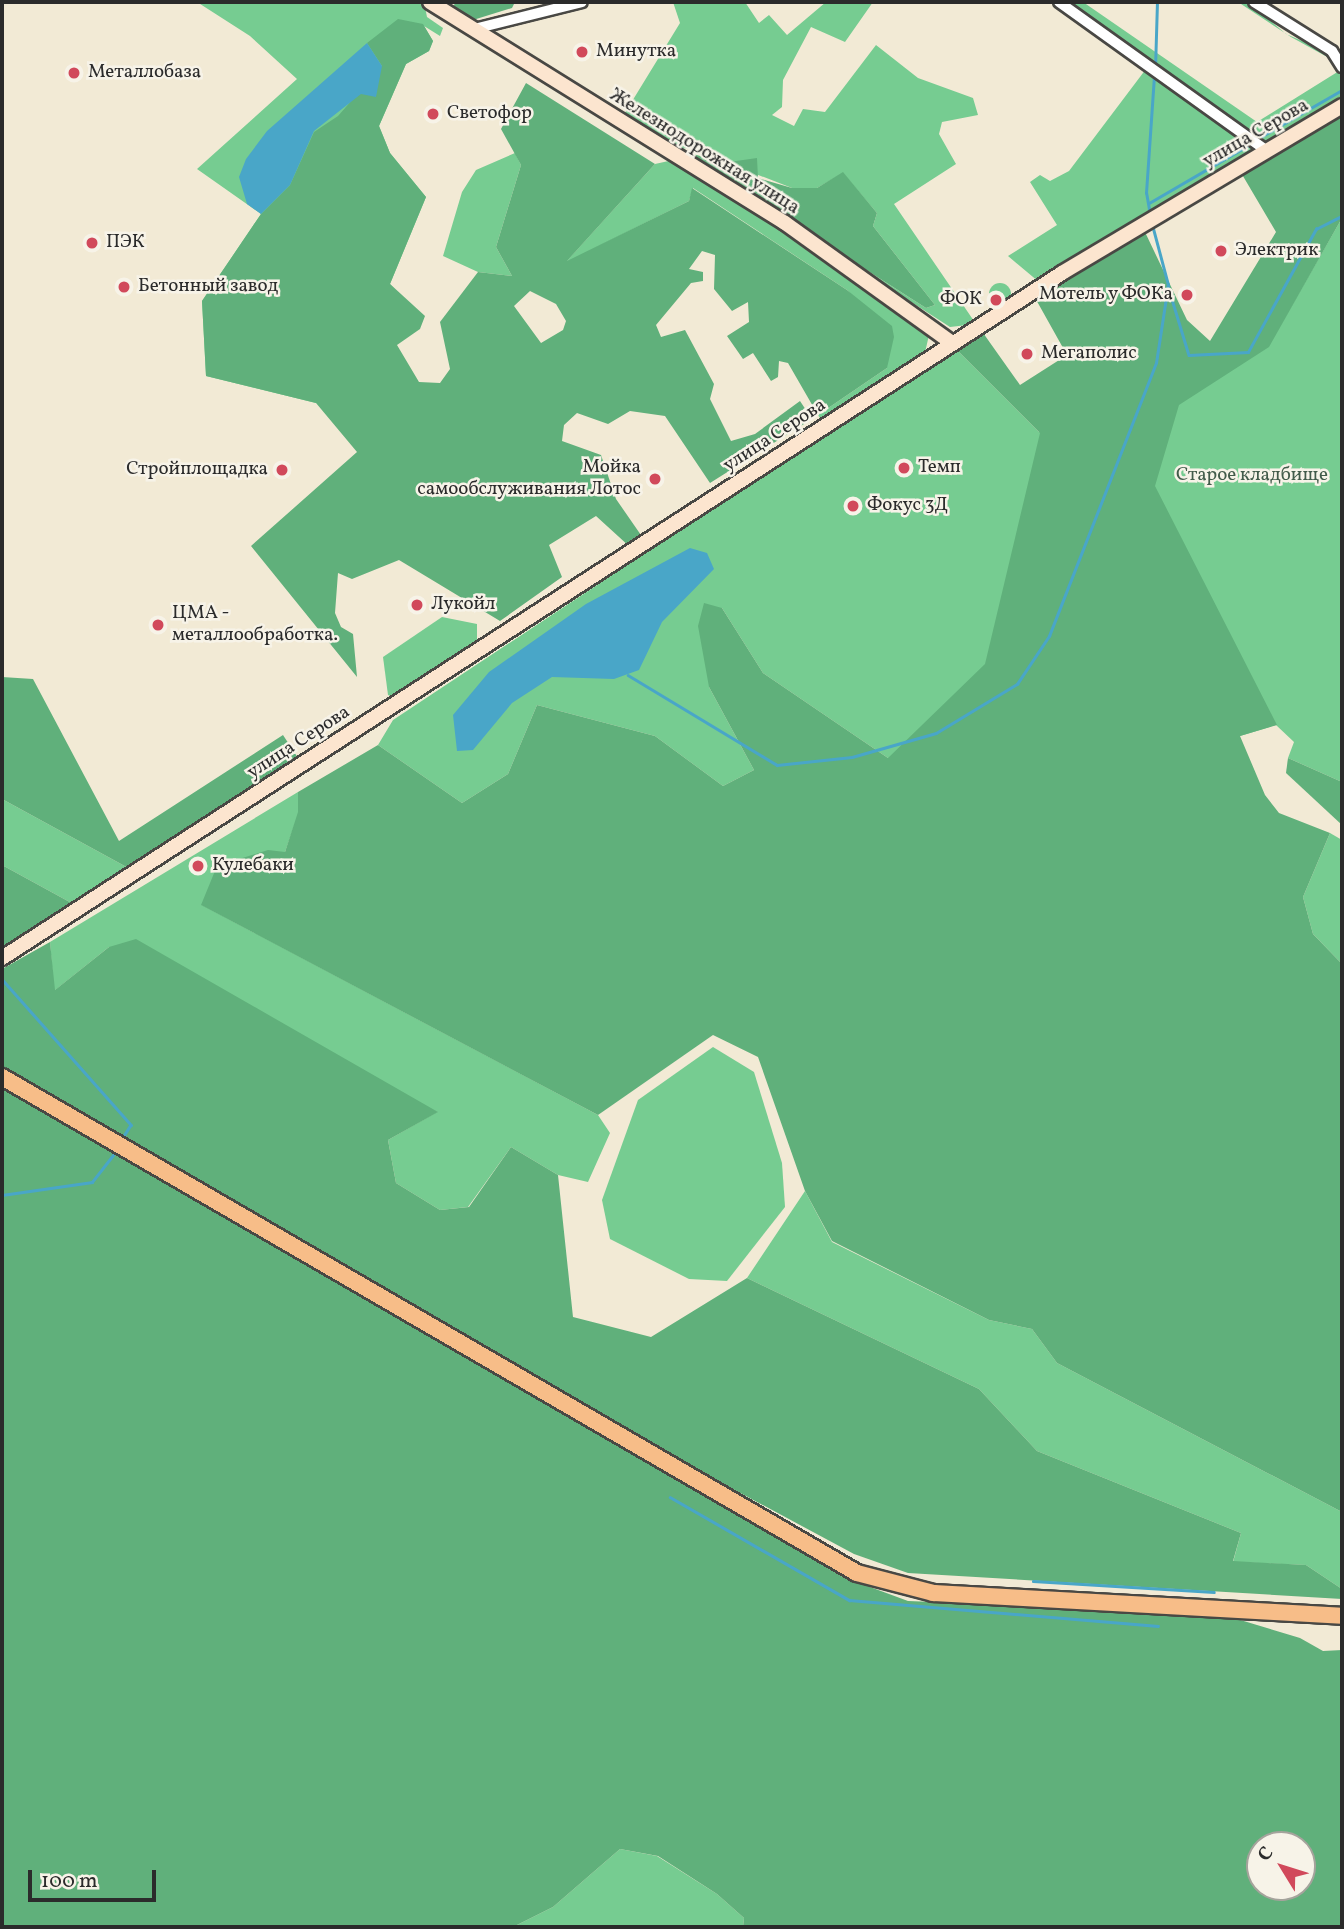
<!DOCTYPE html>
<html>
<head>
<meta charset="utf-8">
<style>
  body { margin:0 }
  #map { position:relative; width:1344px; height:1929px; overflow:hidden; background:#f2ead5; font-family:Vollkorn,serif }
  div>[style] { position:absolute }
  .green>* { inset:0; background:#76cc91 }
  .round { border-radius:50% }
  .forest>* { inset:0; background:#60b07b }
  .water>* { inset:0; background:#49a6c8 }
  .stream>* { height:2.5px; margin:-1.25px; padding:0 1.25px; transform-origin:1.25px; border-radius:1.25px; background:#49a6c8 }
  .roads { filter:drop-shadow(2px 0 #494844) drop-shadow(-2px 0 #494844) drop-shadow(0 2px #494844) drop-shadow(0 -2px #494844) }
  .street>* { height:10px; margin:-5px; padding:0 5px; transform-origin:5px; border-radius:5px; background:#fff }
  .secondary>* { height:14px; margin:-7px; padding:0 7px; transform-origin:7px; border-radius:7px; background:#fce5cf }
  .primary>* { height:16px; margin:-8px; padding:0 8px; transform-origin:8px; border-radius:8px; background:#f7bd88 }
  .dots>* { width:19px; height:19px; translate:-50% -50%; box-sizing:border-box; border:4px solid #f7f3e8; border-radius:50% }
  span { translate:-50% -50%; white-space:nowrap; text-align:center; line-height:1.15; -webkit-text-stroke:5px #f7f3e8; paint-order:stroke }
  .poi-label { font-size:19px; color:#2b2b2b }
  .left { translate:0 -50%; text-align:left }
  .right { translate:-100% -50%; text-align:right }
  .street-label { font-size:19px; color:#2b2b2b }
  .park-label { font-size:19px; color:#425b4a }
  .frame { position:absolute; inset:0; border:4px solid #2b2b2b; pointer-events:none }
  .north { position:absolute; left:1246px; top:1831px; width:70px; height:70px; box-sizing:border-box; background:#f7f3e8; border:2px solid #a5a39c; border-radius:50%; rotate:308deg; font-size:19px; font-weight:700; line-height:28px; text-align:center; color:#2b2b2b }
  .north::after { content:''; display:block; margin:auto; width:24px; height:32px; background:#d1495b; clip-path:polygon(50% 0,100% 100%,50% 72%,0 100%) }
  .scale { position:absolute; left:28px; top:1870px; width:128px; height:32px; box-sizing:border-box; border:4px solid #2b2b2b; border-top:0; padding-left:9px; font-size:21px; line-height:24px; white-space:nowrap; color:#2b2b2b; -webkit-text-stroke:5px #f7f3e8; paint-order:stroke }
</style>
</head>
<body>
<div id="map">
  <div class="green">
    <i style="clip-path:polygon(197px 2px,424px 2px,427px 17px,443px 28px,440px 36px,424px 26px,433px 41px,429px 51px,406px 64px,379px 126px,390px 153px,426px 197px,390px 284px,411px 307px,316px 403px,206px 376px,202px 301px,261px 214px,197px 169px,297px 79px,250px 36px)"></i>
    <i style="clip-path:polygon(evenodd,673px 2px,745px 2px,759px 23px,769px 15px,787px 35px,826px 2px,873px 2px,845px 42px,811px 27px,783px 80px,782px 107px,772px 115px,794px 126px,803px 109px,825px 112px,876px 45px,918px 78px,973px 98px,978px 115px,942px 122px,939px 134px,956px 164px,894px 204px,976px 324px,950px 327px,623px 116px,680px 23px,673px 2px,689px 148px,792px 188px,817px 188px,843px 173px,877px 213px,873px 226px,935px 305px,926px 308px,676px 149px,689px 148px)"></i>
    <i style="clip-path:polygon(1065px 2px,1083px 2px,1257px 122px,1339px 71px,1329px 58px,1291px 37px,1238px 2px,1248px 2px,1286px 34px,1330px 53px,1342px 73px,1342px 100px,1039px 282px,1008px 256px,1057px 225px,1030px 182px,1040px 175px,1050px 181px,1069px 171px,1149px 65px)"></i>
    <i style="clip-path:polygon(515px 153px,521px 165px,496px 247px,512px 276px,478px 272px,443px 256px,462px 192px,476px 170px)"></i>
    <i style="clip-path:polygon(673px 160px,922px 323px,929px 335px,924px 357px,823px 423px,818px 415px,887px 368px,876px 319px,847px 290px,693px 188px,689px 201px,565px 263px,655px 164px)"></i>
    <i style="clip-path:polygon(1342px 218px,1342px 782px,1288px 758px,1294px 742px,1276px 725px,1240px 736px,888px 758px,763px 673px,722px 608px,709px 687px,754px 770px,723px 786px,655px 736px,537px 705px,508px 774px,462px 803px,378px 745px,393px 720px,955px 348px,1039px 432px,1194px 348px,1268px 347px)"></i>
    <i class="round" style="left:989px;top:283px;width:22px;height:22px"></i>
    <i style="clip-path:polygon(442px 617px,477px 624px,477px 644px,395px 698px,388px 695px,383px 657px)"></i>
    <i style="clip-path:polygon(298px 792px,299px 812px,285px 852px,202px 905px,598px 1115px,610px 1133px,588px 1182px,558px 1175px,511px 1147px,468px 1207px,440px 1210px,396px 1183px,388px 1140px,437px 1112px,109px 947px,54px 991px,50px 942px)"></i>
    <i style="clip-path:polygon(2px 799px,132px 870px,77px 906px,2px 865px)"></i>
    <i style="clip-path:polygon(1330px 833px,1342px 840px,1342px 964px,1313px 934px,1303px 897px)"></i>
    <i style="clip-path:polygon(713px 1047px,754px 1072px,782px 1163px,785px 1207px,727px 1281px,689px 1279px,610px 1239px,602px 1200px,638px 1100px)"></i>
    <i style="clip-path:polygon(805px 1191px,832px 1242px,989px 1320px,1032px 1329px,1057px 1363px,1342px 1512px,1342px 1589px,1306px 1565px,1233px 1562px,1241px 1533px,1037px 1451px,979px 1389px,747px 1278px)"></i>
    <i style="clip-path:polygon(620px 1849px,657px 1856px,717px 1894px,744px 1918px,743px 1927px,513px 1927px,553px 1907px)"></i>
  </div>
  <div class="forest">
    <i style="clip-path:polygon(456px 2px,515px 2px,512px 8px,473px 20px,452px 8px)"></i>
    <i style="clip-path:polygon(evenodd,398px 19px,423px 24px,433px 41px,429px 51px,406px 64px,379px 126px,390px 153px,426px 197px,390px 284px,425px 316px,420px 329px,397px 345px,419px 382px,440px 383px,450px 369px,440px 322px,478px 272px,512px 276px,496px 247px,521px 165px,501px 129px,526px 83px,655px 164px,567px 261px,689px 201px,692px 188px,847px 290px,892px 326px,894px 337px,887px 368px,818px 415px,788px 363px,779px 361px,778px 377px,771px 381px,753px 353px,743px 359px,727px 336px,749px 322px,748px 302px,732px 311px,714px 289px,715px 255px,702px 251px,689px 269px,703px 272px,703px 281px,691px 283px,656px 325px,661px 337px,685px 330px,714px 384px,710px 399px,731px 441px,755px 434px,800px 401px,812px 419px,710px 483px,665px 416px,630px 411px,608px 424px,577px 413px,564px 425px,562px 441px,601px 455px,616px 499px,643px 538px,630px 547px,596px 516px,549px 545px,562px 577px,500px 621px,399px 560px,352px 579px,338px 573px,335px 613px,341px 627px,353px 634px,357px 677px,251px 546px,357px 452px,316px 403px,206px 376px,202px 301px,261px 214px,290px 185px,314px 132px,338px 116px,382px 66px,367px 43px,398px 19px,530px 291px,556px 304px,566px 321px,563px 330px,541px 343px,514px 306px,530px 291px)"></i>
    <i style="clip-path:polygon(1342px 111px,1342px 218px,1269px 347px,1179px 405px,1155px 486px,1277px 725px,1240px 736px,1265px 795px,1279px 813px,1330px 833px,1303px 897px,1313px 934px,1342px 964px,1342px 1512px,1057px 1363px,1032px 1329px,989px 1320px,832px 1241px,805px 1191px,758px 1057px,713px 1035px,598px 1115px,201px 905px,217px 866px,268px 850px,285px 852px,298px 812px,298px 792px,378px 745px,462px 803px,508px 774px,537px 705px,655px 736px,723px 786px,754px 770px,709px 687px,698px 626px,704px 603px,722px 608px,763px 673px,888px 758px,985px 664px,1040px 433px,955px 348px,981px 330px,1020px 385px,1067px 355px,1034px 296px,1144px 230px,1187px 320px,1210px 341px,1276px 232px,1240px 171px)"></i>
    <i style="clip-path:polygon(675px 148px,722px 163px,757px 158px,758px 178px,792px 188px,817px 188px,843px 172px,877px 213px,873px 226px,935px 305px,926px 308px)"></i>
    <i style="clip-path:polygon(2px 677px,33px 679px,119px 841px,283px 735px,300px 761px,132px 870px,2px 799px)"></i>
    <i style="clip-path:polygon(1288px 758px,1342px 782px,1342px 825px,1286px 773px)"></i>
    <i style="clip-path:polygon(2px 865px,77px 906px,2px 954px)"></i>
    <i style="clip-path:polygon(136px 939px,438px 1112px,388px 1140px,396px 1183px,440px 1210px,469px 1207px,511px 1147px,558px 1175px,573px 1317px,651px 1337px,747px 1278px,979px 1389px,1037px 1451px,1241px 1533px,1233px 1561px,1306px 1565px,1342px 1589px,1342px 1599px,908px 1573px,854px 1554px,517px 1373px,2px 1072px,2px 969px,50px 942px,55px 990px,109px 947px)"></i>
    <i style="clip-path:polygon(evenodd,2px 1083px,843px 1577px,908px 1601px,1217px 1613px,1300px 1638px,1323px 1651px,1342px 1650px,1342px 1927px,743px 1927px,744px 1918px,717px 1894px,658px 1856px,620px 1849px,553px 1907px,513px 1927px,2px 1927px,2px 1083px,1260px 1845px,1302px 1845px,1302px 1887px,1260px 1887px,1260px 1845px)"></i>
  </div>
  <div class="water">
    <i style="clip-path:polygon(367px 43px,382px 66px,376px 97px,361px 94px,314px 131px,290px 185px,261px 214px,247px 204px,239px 177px,246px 159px,267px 131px)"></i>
    <i style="clip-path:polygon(690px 548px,707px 553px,714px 569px,662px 622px,639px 670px,614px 679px,552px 677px,512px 703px,473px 750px,457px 751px,453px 715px,489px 672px,586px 604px)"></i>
  </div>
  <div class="stream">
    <i style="left:1155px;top:69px;width:67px;rotate:-88.3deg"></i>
    <i style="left:1257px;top:139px;width:98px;rotate:-30deg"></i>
    <i style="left:1149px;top:203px;width:119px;rotate:-30.2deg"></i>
    <i style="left:1150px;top:215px;width:22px;rotate:-100deg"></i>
    <i style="left:1146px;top:193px;width:118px;rotate:-86.1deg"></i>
    <i style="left:1168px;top:286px;width:72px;rotate:73.1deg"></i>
    <i style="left:1189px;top:355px;width:59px;rotate:-2.9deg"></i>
    <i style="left:1248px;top:352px;width:141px;rotate:-61.1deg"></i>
    <i style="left:1316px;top:229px;width:29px;rotate:-27deg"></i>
    <i style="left:628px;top:675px;width:174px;rotate:31.1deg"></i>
    <i style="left:777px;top:765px;width:75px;rotate:-6.1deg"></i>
    <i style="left:852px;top:757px;width:87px;rotate:-15.9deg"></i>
    <i style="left:936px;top:733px;width:95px;rotate:-31.2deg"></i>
    <i style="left:1017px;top:684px;width:58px;rotate:-56.3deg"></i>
    <i style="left:1049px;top:636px;width:293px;rotate:-68.6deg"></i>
    <i style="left:1156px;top:363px;width:79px;rotate:-81.3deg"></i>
    <i style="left:1168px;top:285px;width:62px;rotate:-104.9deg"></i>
    <i style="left:2px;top:979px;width:195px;rotate:48.5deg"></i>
    <i style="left:131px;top:1125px;width:13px;rotate:122deg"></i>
    <i style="left:2px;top:1195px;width:91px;rotate:-8.2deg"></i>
    <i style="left:92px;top:1182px;width:34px;rotate:-52deg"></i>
    <i style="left:670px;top:1497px;width:207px;rotate:29.9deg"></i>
    <i style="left:849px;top:1600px;width:310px;rotate:4.8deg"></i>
    <i style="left:1033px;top:1581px;width:181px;rotate:3.5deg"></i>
  </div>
  <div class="roads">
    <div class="street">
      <i style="left:1059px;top:2px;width:254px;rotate:35.6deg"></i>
      <i style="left:1254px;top:2px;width:92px;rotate:32.1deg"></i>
      <i style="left:1332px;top:51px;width:19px;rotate:58deg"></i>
      <i style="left:474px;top:29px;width:111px;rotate:-14deg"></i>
    </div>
    <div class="secondary">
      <i style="left:430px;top:2px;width:418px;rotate:31.9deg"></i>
      <i style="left:785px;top:223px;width:206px;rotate:35.7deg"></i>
      <i style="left:2px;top:958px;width:1262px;rotate:-32.87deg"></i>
      <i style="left:1062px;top:273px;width:326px;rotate:-30.8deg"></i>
    </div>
    <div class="primary">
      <i style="left:2px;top:1077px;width:988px;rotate:30.12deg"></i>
      <i style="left:857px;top:1573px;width:79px;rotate:14.7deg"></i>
      <i style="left:933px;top:1593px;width:410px;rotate:3.2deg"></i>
    </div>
  </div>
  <div class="dots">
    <i style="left:582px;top:52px;background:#d1495b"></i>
    <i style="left:74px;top:73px;background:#d1495b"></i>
    <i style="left:433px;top:114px;background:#d1495b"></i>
    <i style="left:92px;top:243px;background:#d1495b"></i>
    <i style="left:1221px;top:251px;background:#d1495b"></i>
    <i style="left:124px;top:287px;background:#d1495b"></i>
    <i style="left:1187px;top:295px;background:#d1495b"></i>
    <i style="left:996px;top:300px;background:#d1495b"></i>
    <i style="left:1027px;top:354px;background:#d1495b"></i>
    <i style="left:904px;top:468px;background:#d1495b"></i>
    <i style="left:282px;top:470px;background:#d1495b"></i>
    <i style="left:655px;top:479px;background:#d1495b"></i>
    <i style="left:853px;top:506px;background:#d1495b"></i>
    <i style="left:417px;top:605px;background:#d1495b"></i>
    <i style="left:158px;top:625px;background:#d1495b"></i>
    <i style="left:198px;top:866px;background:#d1495b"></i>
  </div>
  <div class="poi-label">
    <span class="left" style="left:596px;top:52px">Минутка</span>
    <span class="left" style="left:88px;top:73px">Металлобаза</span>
    <span class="left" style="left:447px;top:114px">Светофор</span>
    <span class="left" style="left:106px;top:243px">ПЭК</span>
    <span class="left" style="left:1235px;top:251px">Электрик</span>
    <span class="left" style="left:138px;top:287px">Бетонный завод</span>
    <span class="right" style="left:1173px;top:295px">Мотель у ФОКа</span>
    <span class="right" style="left:982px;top:300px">ФОК</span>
    <span class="left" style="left:1041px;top:354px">Мегаполис</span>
    <span class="right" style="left:641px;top:479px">Мойка<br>самообслуживания Лотос</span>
    <span class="left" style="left:918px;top:468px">Темп</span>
    <span class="right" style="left:268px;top:470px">Стройплощадка</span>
    <span class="left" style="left:867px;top:506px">Фокус 3Д</span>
    <span class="left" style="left:431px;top:605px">Лукойл</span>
    <span class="left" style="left:172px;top:625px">ЦМА -<br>металлообработка.</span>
    <span class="left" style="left:212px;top:866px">Кулебаки</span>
  </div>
  <div class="street-label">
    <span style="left:1256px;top:134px;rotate:-30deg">улица Серова</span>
    <span style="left:704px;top:152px;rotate:32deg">Железнодорожная улица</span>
    <span style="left:775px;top:436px;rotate:-33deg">улица Серова</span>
    <span style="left:299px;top:743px;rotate:-33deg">улица Серова</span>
  </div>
  <div class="park-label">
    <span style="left:1252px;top:476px">Старое кладбище</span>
  </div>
  <div class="frame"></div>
  <div class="north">С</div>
  <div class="scale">100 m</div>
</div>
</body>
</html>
